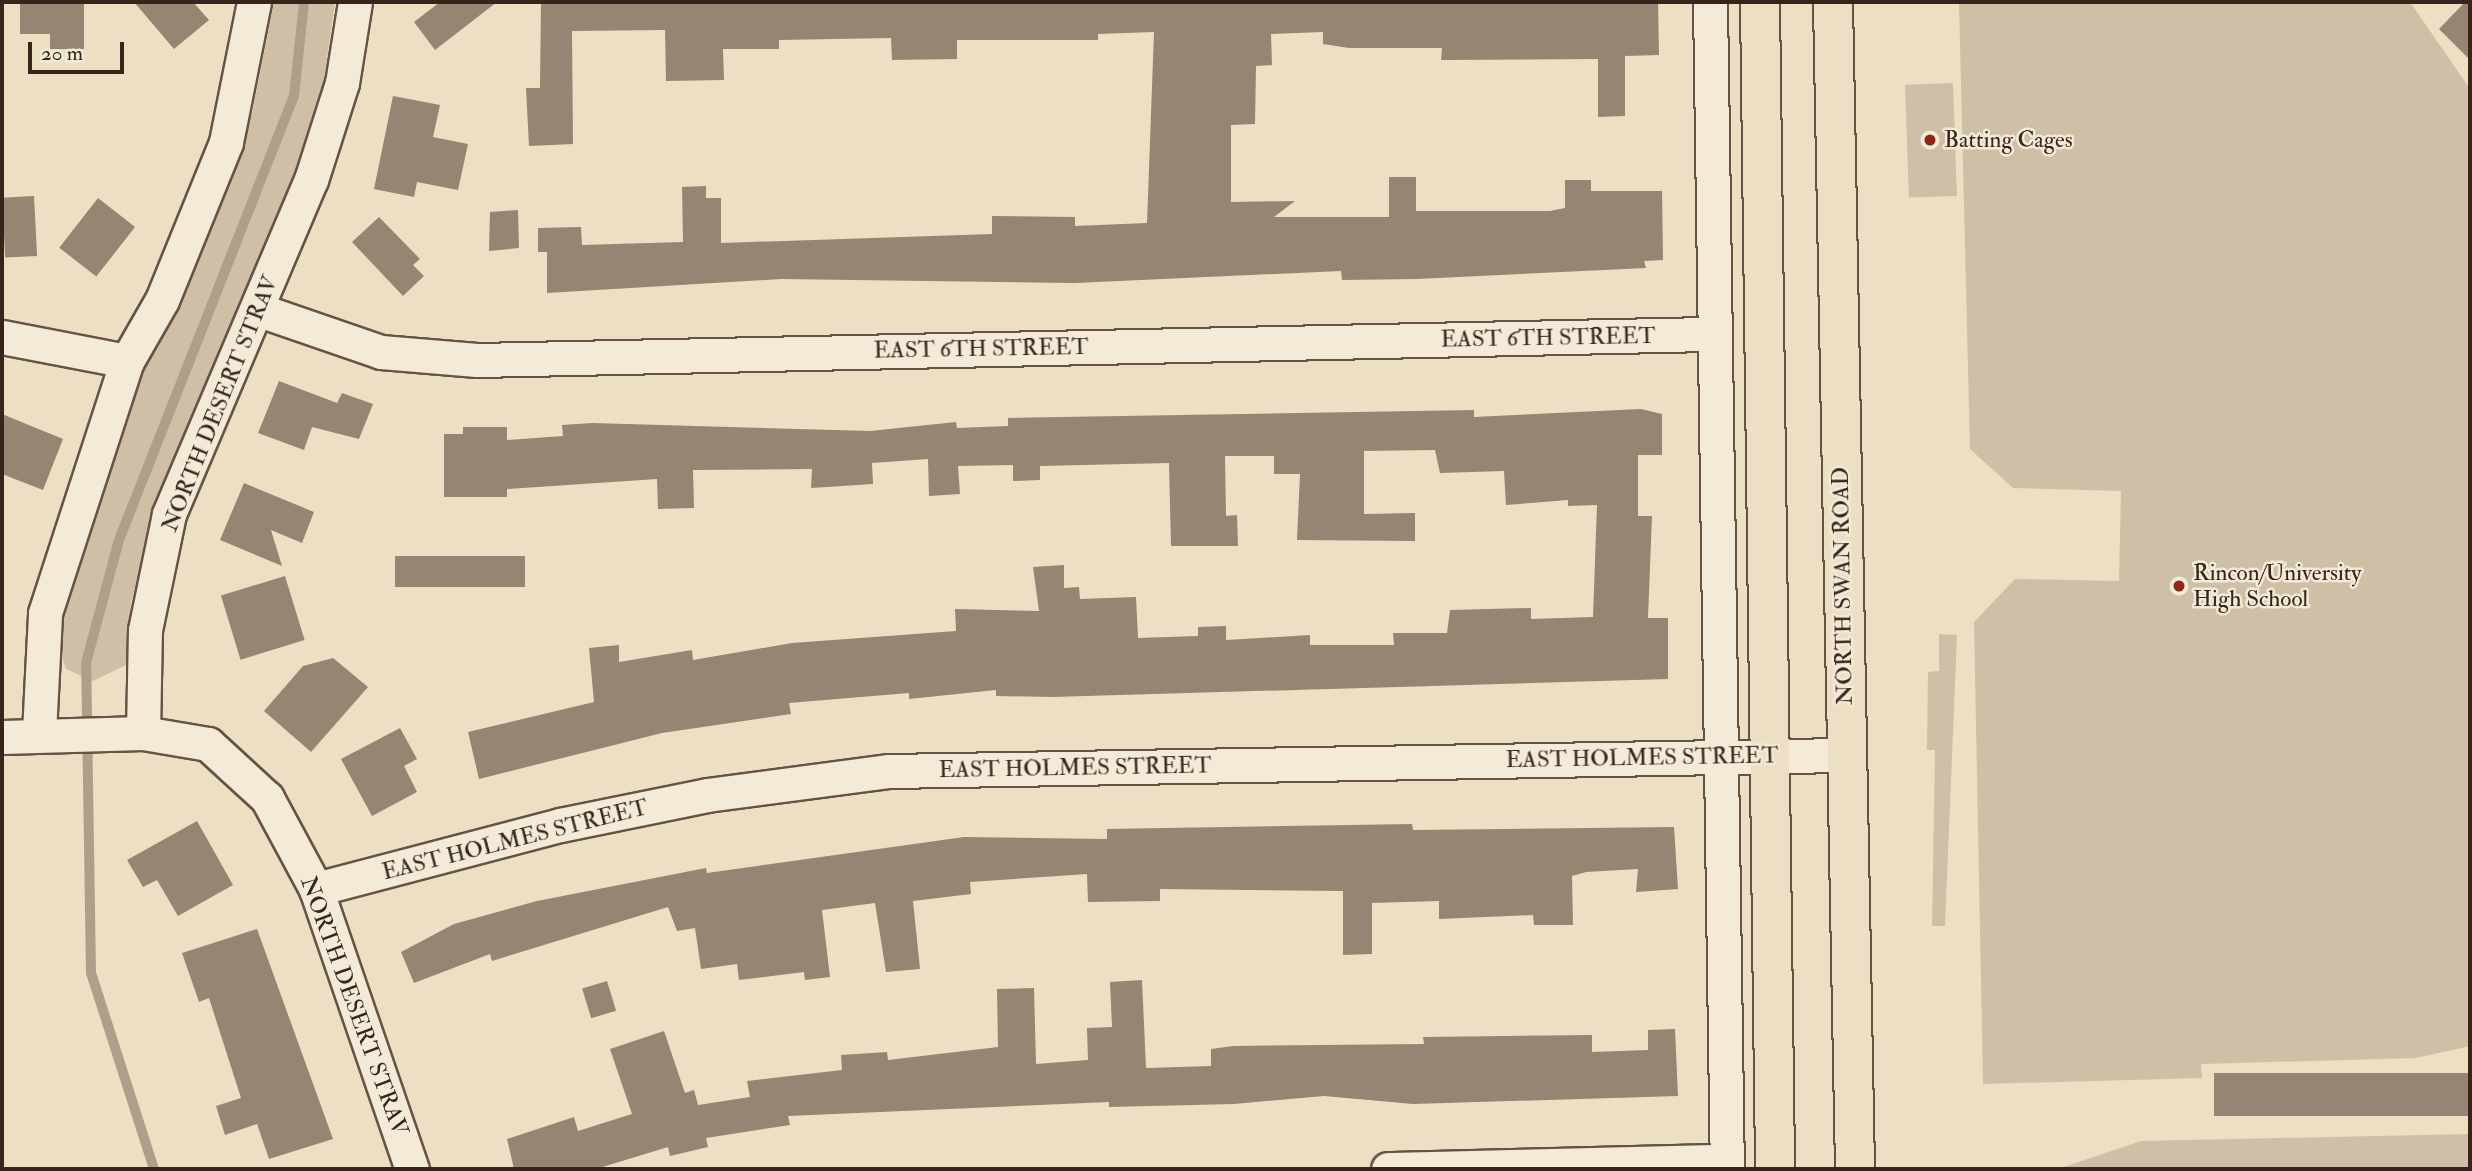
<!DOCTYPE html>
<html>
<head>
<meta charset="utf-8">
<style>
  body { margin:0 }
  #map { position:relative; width:2472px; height:1171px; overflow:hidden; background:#ecdfc3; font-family:"IM FELL Double Pica",serif }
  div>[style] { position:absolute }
  .green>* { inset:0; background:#cebfa6; transform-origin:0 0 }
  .stream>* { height:10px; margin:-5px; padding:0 5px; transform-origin:5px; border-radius:5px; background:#af9f8a }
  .building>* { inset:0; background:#968572; transform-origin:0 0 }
  .roads { filter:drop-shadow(2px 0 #665345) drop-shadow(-2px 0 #665345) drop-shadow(0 2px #665345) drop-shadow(0 -2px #665345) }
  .minor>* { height:33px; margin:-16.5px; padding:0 16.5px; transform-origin:16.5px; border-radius:16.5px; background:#f3ead8 }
  .primary>* { height:38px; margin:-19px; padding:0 19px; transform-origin:19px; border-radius:19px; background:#ecdfc3 }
  .dots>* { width:19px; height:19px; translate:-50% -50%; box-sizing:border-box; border:4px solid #f3ead8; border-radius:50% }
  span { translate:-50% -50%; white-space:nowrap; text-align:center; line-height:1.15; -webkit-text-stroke:5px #f3ead8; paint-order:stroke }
  .poi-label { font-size:23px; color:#39241b }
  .left { translate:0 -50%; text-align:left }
  .street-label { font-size:23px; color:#39241b }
  .frame { position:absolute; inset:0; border:4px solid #39241b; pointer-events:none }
  .scale { position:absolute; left:28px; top:42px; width:96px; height:32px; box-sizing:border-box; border:4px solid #39241b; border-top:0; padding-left:9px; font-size:21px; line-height:24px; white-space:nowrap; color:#39241b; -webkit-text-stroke:5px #f3ead8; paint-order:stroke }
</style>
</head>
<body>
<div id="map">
  <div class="green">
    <i style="clip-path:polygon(274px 2px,335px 2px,321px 101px,250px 293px,157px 511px,131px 602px,128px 664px,93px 681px,66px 669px,56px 640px,76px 546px,137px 379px,193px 266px,252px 114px)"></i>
    <i style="clip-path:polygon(1959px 2px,2410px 2px,2470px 89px,2470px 1046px,2416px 1058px,2201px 1064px,2202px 1078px,1983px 1084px,1974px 622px,2015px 579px,2119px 581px,2121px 491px,2013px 488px,1970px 449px)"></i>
    <i style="left:1953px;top:83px;width:113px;height:48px;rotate:88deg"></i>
    <i style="clip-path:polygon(1939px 634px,1957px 635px,1945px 926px,1932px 926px,1935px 750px,1927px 750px,1928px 672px,1939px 671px)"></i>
    <i style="clip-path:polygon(2470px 1134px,2470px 1169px,2058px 1169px,2141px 1141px)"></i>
  </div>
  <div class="stream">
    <i style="left:154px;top:1169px;width:206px;rotate:-107.8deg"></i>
    <i style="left:91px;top:973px;width:310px;rotate:-90.9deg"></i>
    <i style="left:86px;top:663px;width:127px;rotate:-75deg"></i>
    <i style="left:119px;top:540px;width:477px;rotate:-68.5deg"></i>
    <i style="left:294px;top:96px;width:95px;rotate:-83.9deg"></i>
  </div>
  <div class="building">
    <i style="clip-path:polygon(20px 2px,84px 2px,84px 49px,50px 49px,50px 34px,20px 34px)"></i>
    <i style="clip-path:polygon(134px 2px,193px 2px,209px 20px,174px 49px)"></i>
    <i style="clip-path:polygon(440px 2px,497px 2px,435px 50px,414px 22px)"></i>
    <i style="clip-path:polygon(541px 2px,1658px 2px,1659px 55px,1625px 56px,1625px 116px,1598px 117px,1598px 59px,1441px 60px,1442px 48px,1349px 48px,1323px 44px,1323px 32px,1271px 34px,1272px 65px,1256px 66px,1255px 124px,1231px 125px,1231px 202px,1295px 201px,1274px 217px,1389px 217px,1389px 177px,1416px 177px,1416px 211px,1550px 211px,1565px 208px,1565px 180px,1591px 180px,1591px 191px,1662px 191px,1663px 260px,1644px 261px,1646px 268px,1417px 279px,1342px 280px,1341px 271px,1075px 283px,781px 279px,547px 293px,547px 252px,538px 252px,538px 228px,581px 227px,582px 245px,683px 242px,682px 187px,706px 186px,706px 198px,721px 198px,721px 243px,992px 234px,992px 216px,1075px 217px,1075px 226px,1147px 223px,1154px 32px,1098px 34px,1098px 40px,957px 40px,957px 59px,892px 60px,891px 38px,779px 40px,779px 49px,723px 49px,724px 80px,666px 81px,665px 30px,572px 31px,573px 144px,529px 146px,526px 88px,540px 88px)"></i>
    <i style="clip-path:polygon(2465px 2px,2470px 2px,2470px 60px,2439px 29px)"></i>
    <i style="clip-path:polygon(393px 96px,440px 105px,433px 137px,468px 144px,458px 190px,417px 182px,414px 197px,374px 189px)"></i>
    <i style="left:34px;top:196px;width:60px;height:32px;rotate:87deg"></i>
    <i style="left:98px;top:198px;width:47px;height:63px;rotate:38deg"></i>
    <i style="clip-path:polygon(518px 210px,519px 248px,489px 251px,490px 212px)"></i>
    <i style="clip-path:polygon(379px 217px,420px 259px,413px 265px,424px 276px,403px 296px,352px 242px)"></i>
    <i style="clip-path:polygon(279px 381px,337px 403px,342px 393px,373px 404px,359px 439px,312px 427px,304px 450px,258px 433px)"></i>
    <i style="clip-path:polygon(1641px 409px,1662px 414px,1662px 455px,1638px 455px,1638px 516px,1652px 516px,1648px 618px,1668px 618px,1668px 679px,1052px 697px,996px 696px,996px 690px,909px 699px,909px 693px,789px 703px,791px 714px,662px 733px,479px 779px,468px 732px,594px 702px,589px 648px,619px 645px,619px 662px,692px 650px,693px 660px,792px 643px,956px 631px,955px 609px,1039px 611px,1033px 567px,1064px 565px,1064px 588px,1079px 587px,1080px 599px,1136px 597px,1138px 638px,1198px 636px,1198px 627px,1226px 626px,1226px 640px,1310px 635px,1310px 645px,1394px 645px,1393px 633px,1447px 633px,1450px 610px,1531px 608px,1531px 619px,1593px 617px,1597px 505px,1568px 506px,1568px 500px,1506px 505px,1504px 471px,1440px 473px,1435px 450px,1364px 451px,1364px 514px,1415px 513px,1415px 541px,1297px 540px,1300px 474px,1274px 474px,1274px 456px,1225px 456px,1226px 516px,1237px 515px,1238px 546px,1171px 546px,1169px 463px,1040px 466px,1040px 480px,1013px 481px,1013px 465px,958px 466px,960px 494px,929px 496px,928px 459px,872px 463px,873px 484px,811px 488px,812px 469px,693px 470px,694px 508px,658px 509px,657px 479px,507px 489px,507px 497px,444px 497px,444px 434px,463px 434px,463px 427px,507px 427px,507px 440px,563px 436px,562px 425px,592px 423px,870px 431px,956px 422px,957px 428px,1008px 426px,1008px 418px,1474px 410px,1474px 417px)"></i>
    <i style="clip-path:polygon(2px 414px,63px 439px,43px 490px,2px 474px)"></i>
    <i style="clip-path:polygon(244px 483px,314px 512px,302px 543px,271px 530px,282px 566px,220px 540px)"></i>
    <i style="left:525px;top:556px;width:31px;height:130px;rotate:90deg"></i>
    <i style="left:285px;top:576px;width:67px;height:67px;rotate:73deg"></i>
    <i style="clip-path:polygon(333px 658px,368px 687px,311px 752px,264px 711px,303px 666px)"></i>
    <i style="clip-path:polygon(400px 728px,417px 759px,404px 766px,417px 792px,372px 816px,341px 759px)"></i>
    <i style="clip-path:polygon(197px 821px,233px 885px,178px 916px,157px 880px,143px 887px,127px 860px)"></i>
    <i style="clip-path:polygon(1412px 824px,1413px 830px,1674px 827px,1678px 889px,1636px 892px,1638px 869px,1586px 872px,1572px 876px,1573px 925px,1534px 925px,1533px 915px,1439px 919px,1439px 901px,1372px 903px,1372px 954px,1343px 955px,1343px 891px,1160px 889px,1160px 901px,1088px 902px,1087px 874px,970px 882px,971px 894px,913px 901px,920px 969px,886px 972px,875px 903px,822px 910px,830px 977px,805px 980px,804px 972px,739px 980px,737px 964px,701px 969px,695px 928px,677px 931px,668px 907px,492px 961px,490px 954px,414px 983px,401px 952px,454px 924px,537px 901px,706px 868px,707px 873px,964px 837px,1107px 839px,1107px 829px)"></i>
    <i style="clip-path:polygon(257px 929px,333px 1139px,269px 1159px,257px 1124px,225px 1135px,216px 1106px,241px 1098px,209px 998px,199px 1002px,182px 953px)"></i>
    <i style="clip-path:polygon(1142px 980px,1146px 1068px,1211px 1066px,1211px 1049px,1233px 1046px,1424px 1044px,1423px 1037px,1592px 1035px,1592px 1052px,1648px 1050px,1648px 1030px,1675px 1029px,1678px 1096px,1413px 1104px,1324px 1096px,1234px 1104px,1109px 1107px,1109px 1102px,788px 1116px,790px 1125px,706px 1138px,708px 1147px,670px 1156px,668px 1147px,596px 1169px,514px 1169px,507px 1139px,574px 1117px,578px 1131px,632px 1114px,610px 1049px,664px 1031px,685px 1093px,694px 1090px,698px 1105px,750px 1097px,747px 1081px,842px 1070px,841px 1055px,887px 1052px,888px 1060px,998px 1047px,997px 989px,1034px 988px,1036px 1064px,1088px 1060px,1087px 1028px,1112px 1027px,1110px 982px)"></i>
    <i style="left:607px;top:981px;width:31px;height:26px;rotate:73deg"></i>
    <i style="left:2470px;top:1073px;width:43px;height:256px;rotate:90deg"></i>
  </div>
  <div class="roads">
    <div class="minor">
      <i style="left:1710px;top:2px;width:1167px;rotate:89.17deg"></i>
      <i style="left:259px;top:310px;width:129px;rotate:19deg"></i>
      <i style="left:381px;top:352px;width:96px;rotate:4.8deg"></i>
      <i style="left:477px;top:360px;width:1233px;rotate:-1.21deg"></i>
      <i style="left:2px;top:337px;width:127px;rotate:10.9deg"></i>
      <i style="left:39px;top:733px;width:120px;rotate:-87.1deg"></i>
      <i style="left:45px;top:613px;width:265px;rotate:-72deg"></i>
      <i style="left:127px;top:361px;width:70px;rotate:-60.2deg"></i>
      <i style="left:162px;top:300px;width:170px;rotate:-67.9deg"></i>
      <i style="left:226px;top:142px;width:143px;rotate:-78.7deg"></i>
      <i style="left:143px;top:733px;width:103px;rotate:-88.9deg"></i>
      <i style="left:145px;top:630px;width:118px;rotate:-78.3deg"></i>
      <i style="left:169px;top:514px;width:363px;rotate:-67deg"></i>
      <i style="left:311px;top:180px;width:102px;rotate:-72.3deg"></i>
      <i style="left:342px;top:83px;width:82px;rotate:-80.9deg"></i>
      <i style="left:2px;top:737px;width:141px;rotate:-1.6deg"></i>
      <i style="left:143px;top:733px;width:66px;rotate:9.6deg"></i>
      <i style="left:208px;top:744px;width:80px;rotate:42.5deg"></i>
      <i style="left:267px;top:798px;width:103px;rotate:61.7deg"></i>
      <i style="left:316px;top:889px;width:296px;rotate:71.1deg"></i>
      <i style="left:316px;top:889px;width:252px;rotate:-14.7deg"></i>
      <i style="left:560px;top:825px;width:150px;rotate:-11.5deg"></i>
      <i style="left:707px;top:795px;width:184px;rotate:-7.5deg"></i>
      <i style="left:889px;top:771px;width:957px;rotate:-0.96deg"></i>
      <i style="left:1388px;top:1169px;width:339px;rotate:-1.4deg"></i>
    </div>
    <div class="primary">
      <i style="left:1760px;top:2px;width:1167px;rotate:89.26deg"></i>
      <i style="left:1833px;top:2px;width:1167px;rotate:88.92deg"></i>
    </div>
  </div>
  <div class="dots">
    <i style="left:1930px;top:140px;background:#8f2418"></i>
    <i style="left:2179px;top:586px;background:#8f2418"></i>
  </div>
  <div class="poi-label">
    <span class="left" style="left:1944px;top:140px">Batting Cages</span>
    <span class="left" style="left:2193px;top:586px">Rincon/University<br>High School</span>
  </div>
  <div class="street-label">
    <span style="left:1548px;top:338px;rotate:-1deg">EAST 6TH STREET</span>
    <span style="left:981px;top:349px;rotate:-1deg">EAST 6TH STREET</span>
    <span style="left:220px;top:404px;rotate:-68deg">NORTH DESERT STRAV</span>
    <span style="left:1843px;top:586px;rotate:-91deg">NORTH SWAN ROAD</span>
    <span style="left:1642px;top:758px;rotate:-1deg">EAST HOLMES STREET</span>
    <span style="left:1075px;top:768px;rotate:-1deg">EAST HOLMES STREET</span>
    <span style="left:515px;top:840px;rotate:-14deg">EAST HOLMES STREET</span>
    <span style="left:354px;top:1006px;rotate:70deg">NORTH DESERT STRAV</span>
  </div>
  <div class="frame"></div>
  <div class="scale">20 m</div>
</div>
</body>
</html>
